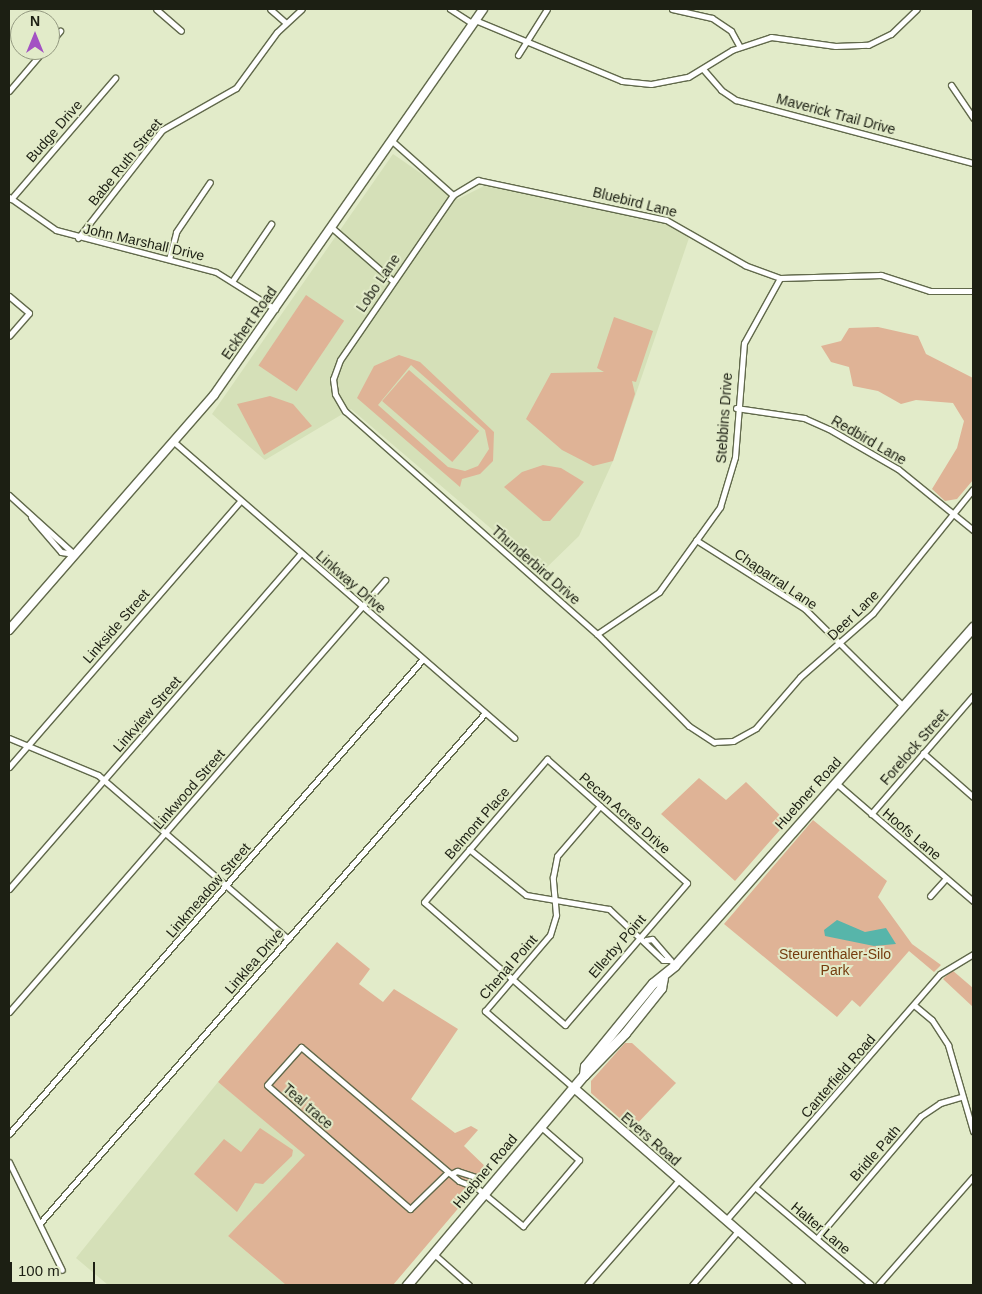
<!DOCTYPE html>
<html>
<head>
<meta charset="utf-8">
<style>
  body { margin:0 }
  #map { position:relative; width:982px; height:1294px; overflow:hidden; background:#e2ebc9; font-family:Helvetica,sans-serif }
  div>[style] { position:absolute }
  .built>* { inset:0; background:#d5e0b8 }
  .green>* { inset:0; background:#dfb396; transform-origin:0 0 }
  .water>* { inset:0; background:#57b5aa }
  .roads { filter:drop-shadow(1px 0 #61694b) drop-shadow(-1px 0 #61694b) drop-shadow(0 1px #61694b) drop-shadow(0 -1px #61694b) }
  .minor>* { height:5px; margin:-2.5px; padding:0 2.5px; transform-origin:2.5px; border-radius:2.5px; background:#fff }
  .secondary>* { height:8px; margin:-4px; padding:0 4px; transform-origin:4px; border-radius:4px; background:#fff }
  .primary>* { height:9px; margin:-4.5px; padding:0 4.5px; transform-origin:4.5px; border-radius:4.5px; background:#fff }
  span { translate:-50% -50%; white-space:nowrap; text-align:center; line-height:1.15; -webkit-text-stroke:4px #e2ebc9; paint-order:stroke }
  .street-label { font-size:14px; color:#1c1f13 }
  .park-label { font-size:14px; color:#753c0e }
  .frame { position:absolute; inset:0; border:10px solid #1c1f13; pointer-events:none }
  .north { position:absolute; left:10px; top:10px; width:50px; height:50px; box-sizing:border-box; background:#e2ebc9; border:1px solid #939980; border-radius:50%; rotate:0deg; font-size:14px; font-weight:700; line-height:20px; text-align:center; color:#1c1f13 }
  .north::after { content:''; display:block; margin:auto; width:18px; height:22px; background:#a352c3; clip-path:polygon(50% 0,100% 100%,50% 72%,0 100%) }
  .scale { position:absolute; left:10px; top:1262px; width:85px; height:22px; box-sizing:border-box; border:2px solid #1c1f13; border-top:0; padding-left:6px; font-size:15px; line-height:18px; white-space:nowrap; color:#1c1f13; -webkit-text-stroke:4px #e2ebc9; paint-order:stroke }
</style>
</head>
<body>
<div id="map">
  <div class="built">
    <i style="clip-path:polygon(393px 154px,458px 199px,486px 185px,668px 223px,689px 238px,613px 461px,579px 536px,542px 572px,351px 409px,265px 460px,212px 414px)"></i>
    <i style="clip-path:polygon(218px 1082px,306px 1155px,228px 1236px,286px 1285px,108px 1285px,76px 1258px)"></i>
  </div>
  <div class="green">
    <i style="left:306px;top:295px;width:46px;height:85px;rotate:34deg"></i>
    <i style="clip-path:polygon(614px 317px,653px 331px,636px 382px,632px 381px,635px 394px,613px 461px,593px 466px,562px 450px,526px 419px,551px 373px,604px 372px,597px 368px)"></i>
    <i style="clip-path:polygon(878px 327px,918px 336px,926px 354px,973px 378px,973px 480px,957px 499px,945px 501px,932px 489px,957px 448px,964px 421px,953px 403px,916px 400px,901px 404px,878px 391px,853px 386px,849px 367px,831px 362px,821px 346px,841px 341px,849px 328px)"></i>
    <i style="clip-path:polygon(evenodd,399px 355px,420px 362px,494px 432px,493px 461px,480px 474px,462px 479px,460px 487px,357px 398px,374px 366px,399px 355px,411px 365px,485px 430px,489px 449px,478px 466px,465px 471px,448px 467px,378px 405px,411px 365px)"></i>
    <i style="left:409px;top:370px;width:93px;height:41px;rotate:41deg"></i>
    <i style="clip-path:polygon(270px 396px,293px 404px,312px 426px,264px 455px,237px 404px)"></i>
    <i style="clip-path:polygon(543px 465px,561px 468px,584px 482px,550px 521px,543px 521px,504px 487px,522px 472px)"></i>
    <i style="clip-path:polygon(699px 778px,726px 800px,746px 782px,787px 822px,735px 881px,661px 814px)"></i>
    <i style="clip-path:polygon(813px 820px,887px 881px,878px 897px,912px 944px,941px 965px,934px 972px,909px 951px,860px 1007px,852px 1000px,837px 1017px,724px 924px)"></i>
    <i style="clip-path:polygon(337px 942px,370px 969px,359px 984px,383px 1002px,394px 989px,458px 1029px,411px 1099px,455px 1133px,471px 1126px,478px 1130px,464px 1146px,490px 1171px,393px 1285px,286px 1285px,228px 1236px,305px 1155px,218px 1082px)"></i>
    <i style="clip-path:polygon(952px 970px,973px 988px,973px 1007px,943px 979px)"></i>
    <i style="clip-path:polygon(625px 1043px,632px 1043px,676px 1083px,632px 1129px,591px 1093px,591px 1081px)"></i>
    <i style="clip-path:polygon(260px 1128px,293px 1150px,292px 1156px,263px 1184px,255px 1183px,237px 1212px,194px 1174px,224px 1139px,241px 1152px)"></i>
  </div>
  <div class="water">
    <i style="clip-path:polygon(837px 920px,865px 932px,886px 928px,896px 944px,874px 946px,825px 936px,824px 930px)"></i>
  </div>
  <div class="roads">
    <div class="minor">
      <i style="left:156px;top:9px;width:33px;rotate:41deg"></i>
      <i style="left:270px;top:9px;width:21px;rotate:41deg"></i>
      <i style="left:450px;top:9px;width:27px;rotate:33deg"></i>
      <i style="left:672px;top:9px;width:41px;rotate:12.7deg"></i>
      <i style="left:712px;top:18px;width:23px;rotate:34deg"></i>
      <i style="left:731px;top:31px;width:18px;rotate:61deg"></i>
      <i style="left:475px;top:20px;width:159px;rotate:22.5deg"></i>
      <i style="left:622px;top:81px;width:29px;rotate:6deg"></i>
      <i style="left:651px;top:84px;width:38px;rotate:-11deg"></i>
      <i style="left:688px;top:77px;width:52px;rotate:-31.5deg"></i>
      <i style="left:732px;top:50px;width:41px;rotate:-18.4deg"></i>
      <i style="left:771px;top:37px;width:65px;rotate:8deg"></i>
      <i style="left:835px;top:46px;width:33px;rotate:-2deg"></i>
      <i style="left:868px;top:45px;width:25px;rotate:-26deg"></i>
      <i style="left:891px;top:34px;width:36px;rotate:-44deg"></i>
      <i style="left:50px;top:43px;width:16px;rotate:-50deg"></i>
      <i style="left:518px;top:55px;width:54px;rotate:-57.8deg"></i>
      <i style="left:703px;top:69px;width:28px;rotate:49deg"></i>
      <i style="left:721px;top:90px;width:18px;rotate:34deg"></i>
      <i style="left:736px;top:100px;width:245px;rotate:14.9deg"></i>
      <i style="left:951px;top:85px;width:40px;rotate:56deg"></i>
      <i style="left:9px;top:91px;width:54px;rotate:-49.5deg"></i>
      <i style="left:391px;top:140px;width:83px;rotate:41.6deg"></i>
      <i style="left:9px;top:197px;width:57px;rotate:35.1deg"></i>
      <i style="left:56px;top:230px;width:165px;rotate:14.7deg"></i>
      <i style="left:216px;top:272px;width:70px;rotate:32.1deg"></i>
      <i style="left:11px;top:199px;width:160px;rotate:-49.3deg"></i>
      <i style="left:331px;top:227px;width:82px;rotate:41.1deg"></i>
      <i style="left:78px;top:238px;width:137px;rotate:-52.1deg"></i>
      <i style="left:162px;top:130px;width:85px;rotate:-29.6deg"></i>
      <i style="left:236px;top:88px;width:69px;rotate:-53.8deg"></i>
      <i style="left:277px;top:32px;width:34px;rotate:-43deg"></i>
      <i style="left:169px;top:259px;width:28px;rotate:-75deg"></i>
      <i style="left:176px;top:232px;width:60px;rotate:-55.8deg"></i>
      <i style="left:233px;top:280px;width:68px;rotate:-55.8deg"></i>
      <i style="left:973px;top:291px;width:43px;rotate:180deg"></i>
      <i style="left:930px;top:291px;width:52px;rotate:-161.9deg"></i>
      <i style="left:881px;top:275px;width:101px;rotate:178.3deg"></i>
      <i style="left:780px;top:278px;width:37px;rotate:-160deg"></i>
      <i style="left:745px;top:265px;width:91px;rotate:-150.3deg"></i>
      <i style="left:666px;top:220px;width:192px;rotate:-168deg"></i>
      <i style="left:478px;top:180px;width:29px;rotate:149deg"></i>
      <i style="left:453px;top:195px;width:200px;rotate:124.4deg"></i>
      <i style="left:340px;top:360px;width:20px;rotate:110deg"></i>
      <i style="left:333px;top:379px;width:15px;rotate:82deg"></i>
      <i style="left:335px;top:394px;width:20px;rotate:60deg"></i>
      <i style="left:345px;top:411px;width:337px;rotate:41.5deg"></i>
      <i style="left:597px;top:634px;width:130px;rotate:45deg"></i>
      <i style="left:689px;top:726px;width:30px;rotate:33deg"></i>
      <i style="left:714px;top:742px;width:19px;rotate:-3deg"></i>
      <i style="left:733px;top:741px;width:26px;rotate:-29deg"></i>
      <i style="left:756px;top:728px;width:67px;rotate:-49.2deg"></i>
      <i style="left:800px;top:677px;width:97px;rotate:-41.2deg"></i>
      <i style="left:873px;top:613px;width:159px;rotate:-51.1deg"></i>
      <i style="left:9px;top:296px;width:26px;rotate:40deg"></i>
      <i style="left:29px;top:313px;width:30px;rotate:131deg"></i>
      <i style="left:736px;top:408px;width:69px;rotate:8.4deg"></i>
      <i style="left:804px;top:418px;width:27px;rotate:24deg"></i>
      <i style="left:829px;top:429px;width:80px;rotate:30.1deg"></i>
      <i style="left:898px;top:469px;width:97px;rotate:39.1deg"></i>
      <i style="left:174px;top:442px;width:451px;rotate:41deg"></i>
      <i style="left:9px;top:495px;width:88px;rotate:42.2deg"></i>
      <i style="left:31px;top:517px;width:46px;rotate:49.4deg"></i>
      <i style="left:61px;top:552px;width:13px;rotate:9deg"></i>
      <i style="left:696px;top:540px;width:129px;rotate:32.3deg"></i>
      <i style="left:805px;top:609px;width:138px;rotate:44.7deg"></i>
      <i style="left:597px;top:634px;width:75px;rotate:-34.1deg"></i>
      <i style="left:659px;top:592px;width:105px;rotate:-54.3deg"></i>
      <i style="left:720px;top:507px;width:52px;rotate:-73.3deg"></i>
      <i style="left:735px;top:457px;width:114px;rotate:-85.5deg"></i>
      <i style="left:744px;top:343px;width:74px;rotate:-61deg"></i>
      <i style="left:9px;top:738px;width:96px;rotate:22.6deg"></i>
      <i style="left:98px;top:775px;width:251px;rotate:40.8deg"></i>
      <i style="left:923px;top:753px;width:67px;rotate:41.3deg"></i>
      <i style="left:547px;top:759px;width:187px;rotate:41.5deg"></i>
      <i style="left:687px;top:883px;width:187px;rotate:130.7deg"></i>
      <i style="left:565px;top:1025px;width:187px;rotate:-138.9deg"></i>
      <i style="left:424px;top:902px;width:189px;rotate:-49.3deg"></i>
      <i style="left:9px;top:767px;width:352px;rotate:-49deg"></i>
      <i style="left:836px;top:783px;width:181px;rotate:40.7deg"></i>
      <i style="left:871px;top:814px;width:156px;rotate:-49.2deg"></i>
      <i style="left:469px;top:849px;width:73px;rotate:38.9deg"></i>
      <i style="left:526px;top:895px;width:84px;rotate:9.6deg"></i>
      <i style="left:609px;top:909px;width:74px;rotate:43.4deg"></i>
      <i style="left:663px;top:960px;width:7px"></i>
      <i style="left:9px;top:889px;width:445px;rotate:-49deg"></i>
      <i style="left:930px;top:896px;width:24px;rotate:-48deg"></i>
      <i style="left:646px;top:940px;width:6px;rotate:-9deg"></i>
      <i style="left:652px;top:939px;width:29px;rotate:49deg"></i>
      <i style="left:914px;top:1005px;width:23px;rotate:40deg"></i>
      <i style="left:932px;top:1020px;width:30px;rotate:57deg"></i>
      <i style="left:948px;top:1045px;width:90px;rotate:73.8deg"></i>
      <i style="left:9px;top:1012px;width:573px;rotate:-48.96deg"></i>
      <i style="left:574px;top:1088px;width:118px;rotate:-139.1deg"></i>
      <i style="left:485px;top:1011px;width:100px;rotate:-49.5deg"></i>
      <i style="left:550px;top:935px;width:21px;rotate:-73deg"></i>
      <i style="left:556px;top:915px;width:38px;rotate:-95deg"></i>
      <i style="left:553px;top:877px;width:21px;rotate:-79deg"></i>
      <i style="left:557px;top:856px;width:66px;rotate:-49.3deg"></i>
      <i style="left:9px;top:1134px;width:630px;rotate:-48.93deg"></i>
      <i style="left:9px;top:1162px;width:120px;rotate:63.9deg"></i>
      <i style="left:448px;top:1172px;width:53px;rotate:135.8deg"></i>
      <i style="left:410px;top:1209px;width:189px;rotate:-139.1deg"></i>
      <i style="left:267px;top:1085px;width:51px;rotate:-48.2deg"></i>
      <i style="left:301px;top:1047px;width:207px;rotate:40.3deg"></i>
      <i style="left:459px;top:1181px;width:19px;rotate:21deg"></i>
      <i style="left:477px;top:1188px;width:60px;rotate:39.6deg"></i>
      <i style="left:523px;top:1226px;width:87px;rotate:-49.7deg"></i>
      <i style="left:579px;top:1160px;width:52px;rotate:-138.9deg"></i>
      <i style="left:451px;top:1174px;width:7px;rotate:-27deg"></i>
      <i style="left:457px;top:1171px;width:20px;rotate:18deg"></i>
      <i style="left:476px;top:1177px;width:11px;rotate:85deg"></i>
      <i style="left:756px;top:1188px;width:150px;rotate:40.1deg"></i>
      <i style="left:726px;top:1220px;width:326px;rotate:-49deg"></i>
      <i style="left:940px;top:974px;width:39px;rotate:-31deg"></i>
      <i style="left:40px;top:1223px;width:677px;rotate:-48.89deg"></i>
      <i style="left:817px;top:1238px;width:160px;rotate:-49.6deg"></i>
      <i style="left:921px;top:1116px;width:23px;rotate:-34deg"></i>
      <i style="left:940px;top:1103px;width:22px;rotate:-16deg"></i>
      <i style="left:434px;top:1254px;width:47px;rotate:41.5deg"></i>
      <i style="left:587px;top:1285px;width:140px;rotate:-48.8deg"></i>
      <i style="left:692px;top:1285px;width:71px;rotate:-49.6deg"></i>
      <i style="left:878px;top:1285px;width:144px;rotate:-48.7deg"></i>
    </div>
    <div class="secondary">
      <i style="left:9px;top:630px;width:312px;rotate:-48.9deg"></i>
      <i style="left:214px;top:395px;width:470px;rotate:-55.1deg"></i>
      <i style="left:574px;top:1088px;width:301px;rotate:41deg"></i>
    </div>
    <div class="primary">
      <i style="left:584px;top:1075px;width:9px;rotate:-84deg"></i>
      <i style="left:585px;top:1066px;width:107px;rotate:-50.7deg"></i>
      <i style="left:653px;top:983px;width:28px;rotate:-39deg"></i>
      <i style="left:675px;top:965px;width:451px;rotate:-48.6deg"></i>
      <i style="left:407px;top:1285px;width:275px;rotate:-49.9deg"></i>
      <i style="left:584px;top:1075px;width:59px;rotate:-45.7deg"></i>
      <i style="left:625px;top:1033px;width:58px;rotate:-51.3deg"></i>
      <i style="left:661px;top:988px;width:10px;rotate:-79deg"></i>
    </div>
  </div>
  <div class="street-label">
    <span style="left:836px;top:114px;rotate:15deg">Maverick Trail Drive</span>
    <span style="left:54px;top:131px;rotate:-49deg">Budge Drive</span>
    <span style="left:125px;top:162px;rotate:-51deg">Babe Ruth Street</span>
    <span style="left:635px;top:202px;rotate:14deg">Bluebird Lane</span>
    <span style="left:144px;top:242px;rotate:13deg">John Marshall Drive</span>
    <span style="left:378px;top:283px;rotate:-56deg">Lobo Lane</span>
    <span style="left:249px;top:323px;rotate:-55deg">Eckhert Road</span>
    <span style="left:724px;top:418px;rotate:-86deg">Stebbins Drive</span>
    <span style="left:869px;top:440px;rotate:30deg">Redbird Lane</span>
    <span style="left:536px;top:565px;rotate:41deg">Thunderbird Drive</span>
    <span style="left:776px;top:579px;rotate:34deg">Chaparral Lane</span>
    <span style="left:351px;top:582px;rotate:41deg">Linkway Drive</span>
    <span style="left:853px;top:615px;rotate:-44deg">Deer Lane</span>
    <span style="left:116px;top:626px;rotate:-49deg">Linkside Street</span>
    <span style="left:147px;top:714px;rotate:-49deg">Linkview Street</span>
    <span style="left:914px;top:747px;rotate:-49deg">Forelock Street</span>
    <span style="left:189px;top:789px;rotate:-49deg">Linkwood Street</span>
    <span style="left:808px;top:793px;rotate:-48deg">Huebner Road</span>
    <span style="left:625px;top:813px;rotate:41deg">Pecan Acres Drive</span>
    <span style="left:477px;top:823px;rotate:-49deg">Belmont Place</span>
    <span style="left:912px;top:834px;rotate:40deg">Hoofs Lane</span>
    <span style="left:208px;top:890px;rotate:-49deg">Linkmeadow Street</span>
    <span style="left:617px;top:946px;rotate:-49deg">Ellerby Point</span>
    <span style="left:254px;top:961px;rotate:-49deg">Linklea Drive</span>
    <span style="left:508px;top:967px;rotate:-49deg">Chenal Point</span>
    <span style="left:838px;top:1076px;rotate:-49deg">Canterfield Road</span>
    <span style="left:308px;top:1106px;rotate:41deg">Teal trace</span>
    <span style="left:651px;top:1139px;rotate:41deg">Evers Road</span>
    <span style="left:875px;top:1153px;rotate:-49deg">Bridle Path</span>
    <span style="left:485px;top:1171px;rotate:-50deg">Huebner Road</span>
    <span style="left:821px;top:1228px;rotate:40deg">Halter Lane</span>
  </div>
  <div class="park-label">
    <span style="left:835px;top:962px">Steurenthaler-Silo<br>Park</span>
  </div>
  <div class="frame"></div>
  <div class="north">N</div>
  <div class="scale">100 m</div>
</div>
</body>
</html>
